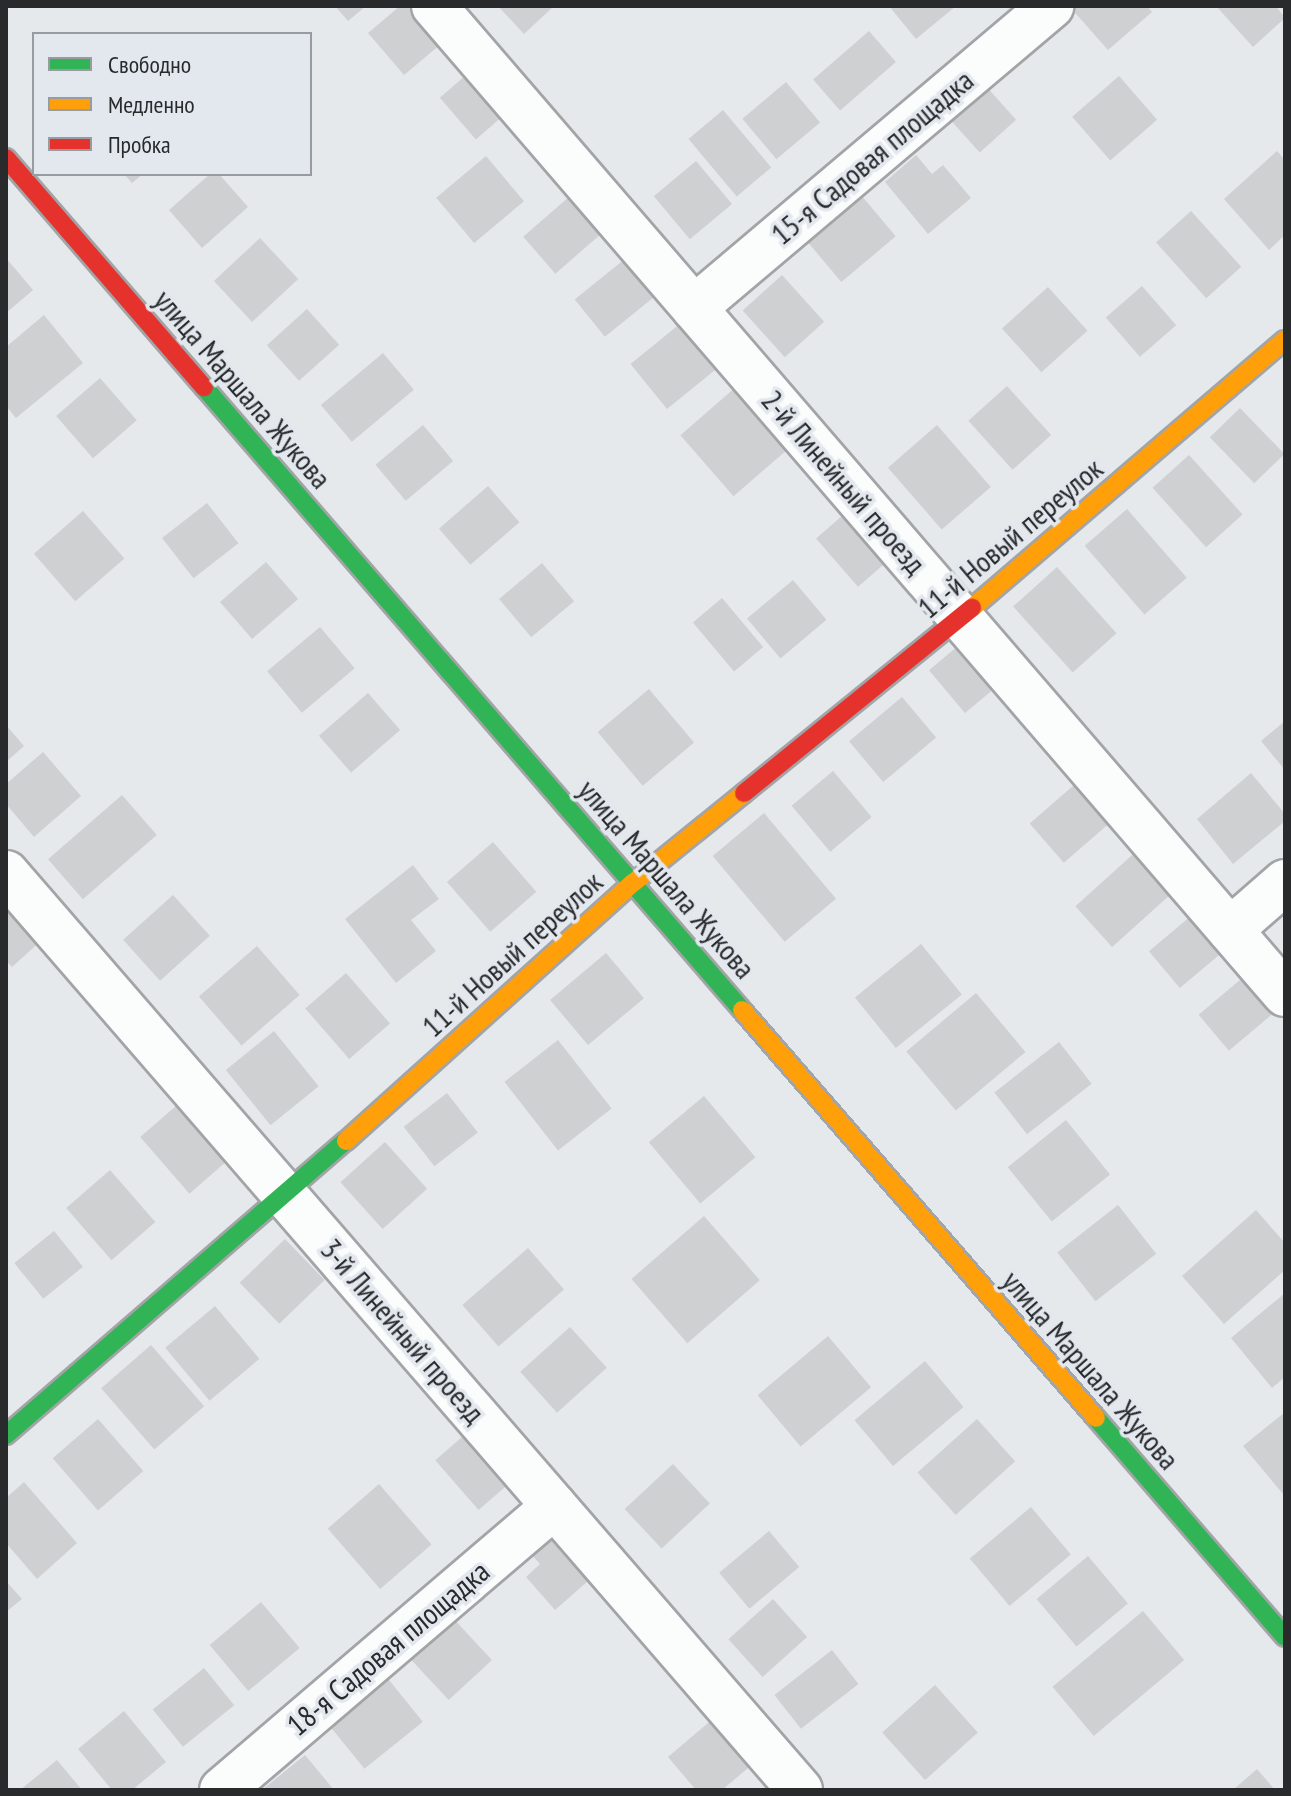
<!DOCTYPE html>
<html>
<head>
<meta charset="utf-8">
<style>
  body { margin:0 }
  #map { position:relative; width:1291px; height:1796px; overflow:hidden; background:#e6e9ec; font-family:"PT Sans Narrow",sans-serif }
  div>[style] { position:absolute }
  .building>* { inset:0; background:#ced0d2; transform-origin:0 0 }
  .roads { filter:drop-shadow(2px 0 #a2a4a7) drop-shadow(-2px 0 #a2a4a7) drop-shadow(0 2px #a2a4a7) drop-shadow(0 -2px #a2a4a7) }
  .street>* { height:44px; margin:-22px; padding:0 22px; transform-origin:22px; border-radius:22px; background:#fbfcfc }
  .fast>* { height:18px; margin:-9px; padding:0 9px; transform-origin:9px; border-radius:9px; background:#30b455 }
  .slow>* { height:18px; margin:-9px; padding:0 9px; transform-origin:9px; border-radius:9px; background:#ff9f0a }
  .jam>* { height:18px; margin:-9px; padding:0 9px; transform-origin:9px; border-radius:9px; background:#e5322d }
  span { translate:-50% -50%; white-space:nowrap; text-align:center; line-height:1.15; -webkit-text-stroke:7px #e3e8ef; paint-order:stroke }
  .street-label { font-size:30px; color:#282a2c }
  .frame { position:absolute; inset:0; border:8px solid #282a2c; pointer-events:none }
  .legend { position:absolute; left:32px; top:32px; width:280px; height:144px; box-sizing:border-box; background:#e3e8ef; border:2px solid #989ca1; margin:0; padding:10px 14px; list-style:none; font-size:24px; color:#282a2c }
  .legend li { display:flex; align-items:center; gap:16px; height:40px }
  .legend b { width:40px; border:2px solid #989ca1 }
</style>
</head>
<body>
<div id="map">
  <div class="building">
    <i style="clip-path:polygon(335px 6px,366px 6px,348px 21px)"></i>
    <i style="clip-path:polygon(400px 6px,420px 6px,447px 39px,404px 75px,368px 33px)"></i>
    <i style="clip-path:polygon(498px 6px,554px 6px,524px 34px)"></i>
    <i style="clip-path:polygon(889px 6px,956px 6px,916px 39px)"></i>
    <i style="clip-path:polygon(1069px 6px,1147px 6px,1152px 12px,1108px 50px)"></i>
    <i style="clip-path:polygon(1216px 6px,1276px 6px,1285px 18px,1253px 47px)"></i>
    <i style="left:869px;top:31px;width:41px;height:74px;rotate:49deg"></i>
    <i style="left:473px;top:69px;width:55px;height:44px;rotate:49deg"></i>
    <i style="left:1119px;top:76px;width:58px;height:62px;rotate:49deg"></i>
    <i style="left:786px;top:82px;width:53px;height:57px;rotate:50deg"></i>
    <i style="left:984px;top:84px;width:48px;height:49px;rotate:48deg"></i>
    <i style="left:723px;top:110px;width:75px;height:45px;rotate:50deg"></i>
    <i style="clip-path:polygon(1277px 151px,1285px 160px,1285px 235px,1269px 250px,1224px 199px)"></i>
    <i style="clip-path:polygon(916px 155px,932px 174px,943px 165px,971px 198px,928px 234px,885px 182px)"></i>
    <i style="left:486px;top:156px;width:59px;height:65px;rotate:50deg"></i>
    <i style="left:696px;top:161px;width:56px;height:55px;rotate:50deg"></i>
    <i style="clip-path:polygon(124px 174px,143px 174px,132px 183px)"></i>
    <i style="clip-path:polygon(210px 174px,219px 174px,248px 207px,202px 248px,169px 210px)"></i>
    <i style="left:861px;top:195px;width:54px;height:71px;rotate:50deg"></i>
    <i style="left:570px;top:196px;width:49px;height:62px;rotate:49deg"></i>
    <i style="left:1191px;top:211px;width:75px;height:47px;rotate:48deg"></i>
    <i style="left:260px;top:238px;width:56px;height:63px;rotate:47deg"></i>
    <i style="clip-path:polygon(6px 258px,33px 290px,6px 313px)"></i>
    <i style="left:626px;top:258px;width:48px;height:66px;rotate:51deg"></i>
    <i style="left:782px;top:275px;width:63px;height:53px;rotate:48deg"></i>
    <i style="left:1142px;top:286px;width:52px;height:48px;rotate:49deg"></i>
    <i style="left:1048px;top:287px;width:59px;height:62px;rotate:48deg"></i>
    <i style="left:307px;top:309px;width:48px;height:54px;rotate:48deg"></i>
    <i style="clip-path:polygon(44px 315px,83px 363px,16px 418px,6px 406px,6px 347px)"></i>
    <i style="left:681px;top:323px;width:58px;height:65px;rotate:51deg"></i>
    <i style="left:383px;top:353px;width:48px;height:81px;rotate:50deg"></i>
    <i style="left:100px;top:378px;width:56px;height:58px;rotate:49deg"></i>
    <i style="left:737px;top:386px;width:81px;height:75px;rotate:49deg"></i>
    <i style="left:1007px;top:386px;width:66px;height:52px;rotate:48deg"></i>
    <i style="left:1240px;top:408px;width:64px;height:42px;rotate:46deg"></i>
    <i style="left:423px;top:425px;width:47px;height:62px;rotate:50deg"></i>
    <i style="left:937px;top:425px;width:82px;height:65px;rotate:49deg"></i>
    <i style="left:1189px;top:455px;width:80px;height:49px;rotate:48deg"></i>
    <i style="left:488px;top:486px;width:48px;height:65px;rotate:49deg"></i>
    <i style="left:207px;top:503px;width:51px;height:57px;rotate:52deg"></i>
    <i style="left:850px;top:509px;width:64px;height:45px;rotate:49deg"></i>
    <i style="left:1127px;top:509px;width:91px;height:56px;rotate:49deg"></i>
    <i style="left:83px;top:511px;width:63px;height:65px;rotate:49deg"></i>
    <i style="left:266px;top:562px;width:49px;height:61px;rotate:49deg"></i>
    <i style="left:542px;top:563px;width:50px;height:56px;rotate:50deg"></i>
    <i style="left:1057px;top:567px;width:89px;height:59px;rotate:48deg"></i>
    <i style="left:793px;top:580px;width:52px;height:60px;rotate:50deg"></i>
    <i style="left:722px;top:598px;width:64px;height:38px;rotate:50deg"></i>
    <i style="left:320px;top:627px;width:54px;height:69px;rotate:50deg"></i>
    <i style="left:965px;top:640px;width:56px;height:47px;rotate:50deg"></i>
    <i style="left:649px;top:689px;width:70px;height:67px;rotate:50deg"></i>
    <i style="left:368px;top:693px;width:49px;height:65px;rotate:49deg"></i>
    <i style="left:902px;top:697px;width:53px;height:69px;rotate:50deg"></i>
    <i style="clip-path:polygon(1285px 721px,1285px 770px,1261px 741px)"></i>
    <i style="clip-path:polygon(6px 725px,24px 746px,6px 762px)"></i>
    <i style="clip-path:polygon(43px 752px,81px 796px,34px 837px,6px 804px,6px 784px)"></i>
    <i style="left:833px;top:771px;width:60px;height:54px;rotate:50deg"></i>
    <i style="clip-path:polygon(1251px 773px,1285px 814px,1285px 821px,1233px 864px,1197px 819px)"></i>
    <i style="left:1081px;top:779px;width:52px;height:68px;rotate:49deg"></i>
    <i style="left:122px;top:795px;width:53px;height:98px;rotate:49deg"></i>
    <i style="left:764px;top:813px;width:112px;height:67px;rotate:50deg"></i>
    <i style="left:493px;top:842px;width:66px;height:61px;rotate:49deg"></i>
    <i style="left:1140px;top:848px;width:55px;height:87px;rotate:48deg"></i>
    <i style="clip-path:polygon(413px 865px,439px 899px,411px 920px,436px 951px,396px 983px,345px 919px)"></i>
    <i style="left:173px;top:895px;width:55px;height:67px;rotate:48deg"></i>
    <i style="clip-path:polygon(6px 903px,44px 938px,12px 967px,6px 961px)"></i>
    <i style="left:1198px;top:910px;width:48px;height:64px;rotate:50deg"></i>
    <i style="left:921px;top:944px;width:65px;height:85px;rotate:51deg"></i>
    <i style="left:257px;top:946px;width:65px;height:77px;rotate:49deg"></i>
    <i style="left:606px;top:953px;width:59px;height:73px;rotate:50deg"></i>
    <i style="left:1253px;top:969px;width:47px;height:71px;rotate:50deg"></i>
    <i style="left:346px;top:973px;width:67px;height:54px;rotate:49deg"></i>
    <i style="left:976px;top:993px;width:77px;height:91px;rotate:50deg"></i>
    <i style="left:274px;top:1031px;width:71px;height:62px;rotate:51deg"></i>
    <i style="left:558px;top:1040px;width:87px;height:68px;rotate:52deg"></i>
    <i style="left:1059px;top:1042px;width:53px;height:82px;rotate:52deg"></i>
    <i style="left:447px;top:1093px;width:50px;height:55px;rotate:52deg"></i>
    <i style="left:704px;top:1096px;width:80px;height:72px;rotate:50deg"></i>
    <i style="left:184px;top:1099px;width:75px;height:58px;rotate:49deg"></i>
    <i style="left:1066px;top:1120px;width:70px;height:75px;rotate:51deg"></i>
    <i style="left:385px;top:1142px;width:63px;height:60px;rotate:48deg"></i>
    <i style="left:110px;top:1170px;width:69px;height:58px;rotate:49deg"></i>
    <i style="left:1118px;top:1205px;width:62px;height:77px;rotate:52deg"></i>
    <i style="clip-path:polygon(1256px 1210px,1285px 1243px,1285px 1270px,1224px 1324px,1182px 1276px)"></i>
    <i style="left:704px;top:1216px;width:85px;height:96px;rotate:49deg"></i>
    <i style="left:54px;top:1231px;width:46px;height:51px;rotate:51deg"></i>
    <i style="left:285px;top:1239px;width:57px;height:63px;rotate:46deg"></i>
    <i style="left:528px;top:1248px;width:55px;height:87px;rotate:49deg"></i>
    <i style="clip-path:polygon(1285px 1293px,1285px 1377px,1272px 1388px,1231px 1338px)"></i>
    <i style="left:215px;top:1306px;width:69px;height:65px;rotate:50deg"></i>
    <i style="left:570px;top:1327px;width:55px;height:67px;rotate:48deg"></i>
    <i style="left:828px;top:1336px;width:67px;height:92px;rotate:50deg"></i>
    <i style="left:151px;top:1345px;width:81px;height:66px;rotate:49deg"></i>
    <i style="left:925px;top:1361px;width:60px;height:92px;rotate:50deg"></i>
    <i style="clip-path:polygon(1285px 1412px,1285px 1493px,1283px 1494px,1243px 1446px)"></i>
    <i style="left:98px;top:1419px;width:69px;height:60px;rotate:49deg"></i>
    <i style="left:977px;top:1419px;width:57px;height:80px;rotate:48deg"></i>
    <i style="left:470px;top:1430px;width:66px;height:46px;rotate:49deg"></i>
    <i style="left:673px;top:1464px;width:54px;height:66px;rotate:47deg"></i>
    <i style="clip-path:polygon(24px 1482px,77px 1543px,37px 1579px,6px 1543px,6px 1498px)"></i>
    <i style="left:379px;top:1484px;width:80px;height:68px;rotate:49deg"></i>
    <i style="left:1031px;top:1507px;width:62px;height:80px;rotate:50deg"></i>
    <i style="clip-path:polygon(555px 1528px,596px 1574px,555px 1610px,526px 1577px,540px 1564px,528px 1551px)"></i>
    <i style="left:769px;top:1531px;width:47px;height:65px;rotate:50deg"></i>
    <i style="left:1088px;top:1556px;width:62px;height:67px;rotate:50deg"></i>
    <i style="clip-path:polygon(6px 1581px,22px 1599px,6px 1612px)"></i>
    <i style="left:773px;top:1599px;width:51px;height:60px;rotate:48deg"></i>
    <i style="left:261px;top:1602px;width:60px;height:67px;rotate:50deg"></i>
    <i style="left:1143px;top:1611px;width:64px;height:118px;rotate:50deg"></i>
    <i style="left:451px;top:1616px;width:60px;height:59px;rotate:47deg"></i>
    <i style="left:832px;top:1650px;width:43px;height:73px;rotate:52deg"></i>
    <i style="left:204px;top:1668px;width:48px;height:66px;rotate:51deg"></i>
    <i style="left:385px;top:1675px;width:60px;height:75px;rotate:51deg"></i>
    <i style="left:935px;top:1685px;width:64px;height:71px;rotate:48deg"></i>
    <i style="clip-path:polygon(124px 1711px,166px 1762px,132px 1790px,112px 1790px,78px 1749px)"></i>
    <i style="clip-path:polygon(715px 1717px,754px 1763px,722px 1790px,696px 1790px,668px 1757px)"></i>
    <i style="clip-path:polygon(305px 1755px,334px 1790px,262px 1790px)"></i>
    <i style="clip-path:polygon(57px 1760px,82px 1790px,20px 1790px)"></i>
    <i style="clip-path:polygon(1257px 1769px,1275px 1790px,1233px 1790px)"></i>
  </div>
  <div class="roads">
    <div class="street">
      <i style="left:434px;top:6px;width:1304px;rotate:49.26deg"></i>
      <i style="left:694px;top:308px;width:468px;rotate:-40.2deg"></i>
      <i style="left:6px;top:873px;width:1213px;rotate:49.11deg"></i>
      <i style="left:1230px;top:930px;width:73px;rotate:-41.1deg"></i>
      <i style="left:222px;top:1790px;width:437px;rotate:-40.5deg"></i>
    </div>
    <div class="fast">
      <i style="left:204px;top:387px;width:823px;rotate:49.19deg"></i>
      <i style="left:1096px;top:1418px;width:289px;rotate:49.2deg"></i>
      <i style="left:6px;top:1435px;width:449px;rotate:-40.9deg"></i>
    </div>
    <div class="slow">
      <i style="left:972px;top:608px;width:412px;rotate:-40.6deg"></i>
      <i style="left:742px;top:1010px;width:540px;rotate:49.05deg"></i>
      <i style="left:346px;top:1141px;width:386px;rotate:-42deg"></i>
      <i style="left:633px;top:883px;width:143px;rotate:-39deg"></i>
    </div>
    <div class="jam">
      <i style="left:6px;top:158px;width:303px;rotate:49.2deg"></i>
      <i style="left:744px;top:793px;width:294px;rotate:-39.1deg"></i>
    </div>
  </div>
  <div class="street-label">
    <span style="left:872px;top:157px;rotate:-40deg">15-я Садовая площадка</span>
    <span style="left:243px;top:389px;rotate:49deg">улица Маршала Жукова</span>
    <span style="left:844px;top:482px;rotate:49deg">2-й Линейный проезд</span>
    <span style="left:1010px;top:538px;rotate:-40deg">11-й Новый переулок</span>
    <span style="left:667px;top:879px;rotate:49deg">улица Маршала Жукова</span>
    <span style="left:512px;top:954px;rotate:-42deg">11-й Новый переулок</span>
    <span style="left:403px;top:1331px;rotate:49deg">3-й Линейный проезд</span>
    <span style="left:1091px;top:1370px;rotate:49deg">улица Маршала Жукова</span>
    <span style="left:388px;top:1648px;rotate:-40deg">18-я Садовая площадка</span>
  </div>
  <div class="frame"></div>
  <ul class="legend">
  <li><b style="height:10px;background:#30b455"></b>Свободно</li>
  <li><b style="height:10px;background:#ff9f0a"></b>Медленно</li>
  <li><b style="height:10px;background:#e5322d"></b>Пробка</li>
  </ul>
</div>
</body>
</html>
